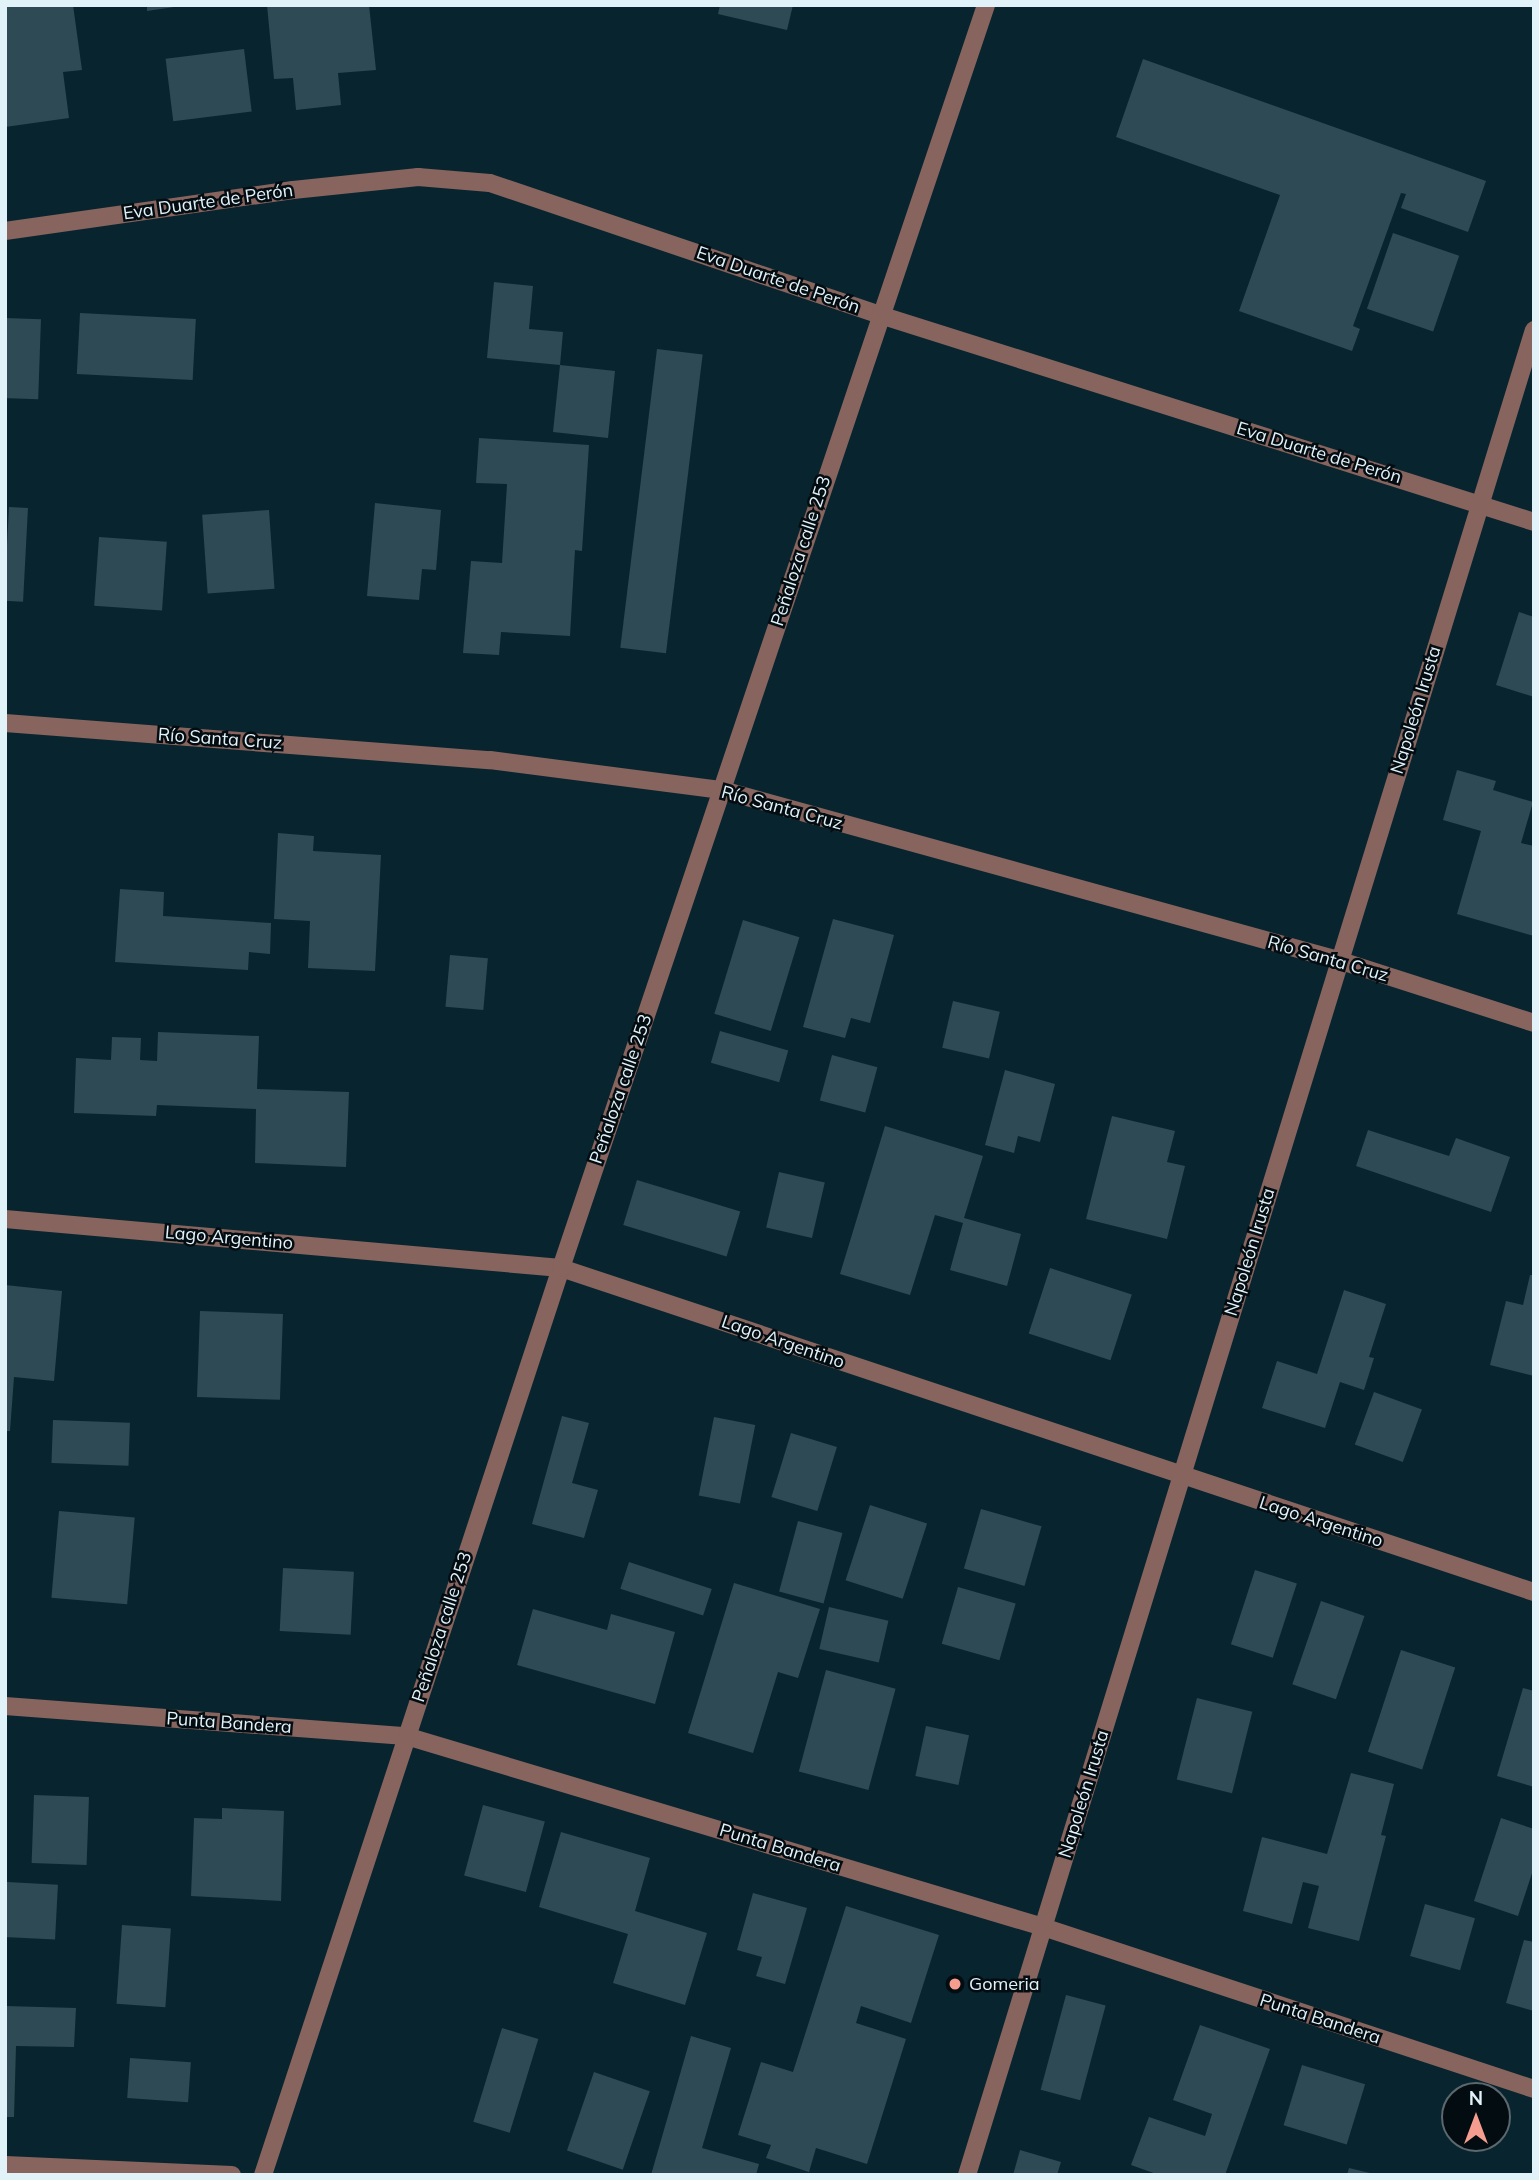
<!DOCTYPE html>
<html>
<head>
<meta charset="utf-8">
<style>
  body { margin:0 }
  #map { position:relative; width:1539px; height:2180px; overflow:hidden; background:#08252f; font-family:Mulish,sans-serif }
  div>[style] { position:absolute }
  .building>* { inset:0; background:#2d4a55; transform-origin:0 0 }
  .street>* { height:18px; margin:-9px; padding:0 9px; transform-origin:9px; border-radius:9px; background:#88645e }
  .dots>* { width:19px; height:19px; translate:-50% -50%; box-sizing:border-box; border:4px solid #030c11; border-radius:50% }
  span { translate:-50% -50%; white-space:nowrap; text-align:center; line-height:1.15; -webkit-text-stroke:5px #030c11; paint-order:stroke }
  .street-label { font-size:18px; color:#e2f2f9 }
  .poi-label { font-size:18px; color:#e2f2f9 }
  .left { translate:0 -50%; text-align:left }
  .frame { position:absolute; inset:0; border:7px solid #e2f2f9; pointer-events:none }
  .north { position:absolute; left:1441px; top:2082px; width:70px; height:70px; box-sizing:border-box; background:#030c11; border:2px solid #5c686e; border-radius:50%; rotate:0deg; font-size:19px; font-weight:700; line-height:28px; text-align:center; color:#e2f2f9 }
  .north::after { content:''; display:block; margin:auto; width:24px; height:32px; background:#f59d8f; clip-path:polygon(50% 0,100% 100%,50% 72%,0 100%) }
</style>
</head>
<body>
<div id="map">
  <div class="building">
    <i style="clip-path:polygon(5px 5px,73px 5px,82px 70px,63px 72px,69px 118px,5px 127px)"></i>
    <i style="clip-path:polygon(147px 5px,174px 5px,174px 7px,147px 11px)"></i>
    <i style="clip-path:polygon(267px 5px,369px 5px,376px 70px,338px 73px,341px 105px,296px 110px,293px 78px,274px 79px)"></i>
    <i style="clip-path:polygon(720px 5px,793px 5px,787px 30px,718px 14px)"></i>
    <i style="left:244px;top:49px;width:63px;height:79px;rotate:83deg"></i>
    <i style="clip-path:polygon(1143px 59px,1486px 181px,1468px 232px,1401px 208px,1406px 194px,1401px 193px,1353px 326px,1360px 329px,1352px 351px,1239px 311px,1280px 195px,1116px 137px)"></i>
    <i style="left:1393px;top:233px;width:70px;height:80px;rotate:19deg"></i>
    <i style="clip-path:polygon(494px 282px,533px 286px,529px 329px,563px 332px,560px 365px,615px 371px,608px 438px,553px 432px,560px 365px,487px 358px)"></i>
    <i style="left:80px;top:313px;width:116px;height:61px;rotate:3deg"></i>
    <i style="left:5px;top:318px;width:36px;height:80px;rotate:2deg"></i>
    <i style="left:657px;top:349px;width:46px;height:301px;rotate:7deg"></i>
    <i style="clip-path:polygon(479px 438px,589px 445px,582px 551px,575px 550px,570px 636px,501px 632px,499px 655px,463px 653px,471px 561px,502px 563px,507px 484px,476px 483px)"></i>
    <i style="clip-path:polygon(375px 503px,441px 510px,436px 570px,422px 569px,419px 600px,367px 596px)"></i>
    <i style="left:9px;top:507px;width:19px;height:94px;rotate:3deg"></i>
    <i style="left:269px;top:510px;width:79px;height:67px;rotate:86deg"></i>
    <i style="left:99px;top:537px;width:68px;height:69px;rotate:4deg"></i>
    <i style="clip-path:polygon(1519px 612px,1534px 617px,1534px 697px,1496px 685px)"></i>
    <i style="clip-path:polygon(1457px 770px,1496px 781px,1493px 790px,1533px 802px,1521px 843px,1534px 846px,1534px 936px,1457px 914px,1481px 831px,1443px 820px)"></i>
    <i style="clip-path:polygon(278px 833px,314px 836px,313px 851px,381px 855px,375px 971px,308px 968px,310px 921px,274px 919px)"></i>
    <i style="clip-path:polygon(120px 889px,164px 892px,163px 916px,271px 923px,270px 954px,249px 952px,248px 970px,115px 962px)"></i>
    <i style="clip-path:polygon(833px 919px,894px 935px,870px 1023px,851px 1018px,845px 1038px,803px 1027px)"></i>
    <i style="left:743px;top:920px;width:59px;height:98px;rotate:17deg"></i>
    <i style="left:450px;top:955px;width:38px;height:52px;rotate:5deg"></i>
    <i style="left:953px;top:1001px;width:48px;height:48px;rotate:13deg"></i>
    <i style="left:720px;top:1031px;width:71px;height:33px;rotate:16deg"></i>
    <i style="clip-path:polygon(158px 1032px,259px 1036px,257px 1089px,349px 1092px,346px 1167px,255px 1163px,256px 1109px,157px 1105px,156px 1116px,74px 1113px,76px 1058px,111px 1060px,112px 1037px,141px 1038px,140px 1060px,157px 1061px)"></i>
    <i style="left:832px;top:1055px;width:47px;height:47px;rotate:15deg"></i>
    <i style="clip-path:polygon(1005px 1070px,1055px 1084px,1040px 1142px,1018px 1136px,1014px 1153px,985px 1145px)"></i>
    <i style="clip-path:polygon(1112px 1116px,1175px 1131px,1167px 1162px,1185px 1166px,1167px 1239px,1086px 1219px)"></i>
    <i style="clip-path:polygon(885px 1126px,983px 1156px,964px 1218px,1021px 1234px,1007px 1286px,950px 1270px,963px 1223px,935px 1215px,910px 1295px,840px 1274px)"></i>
    <i style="clip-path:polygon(1368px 1130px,1449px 1156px,1456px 1138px,1510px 1157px,1491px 1212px,1356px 1166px)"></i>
    <i style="left:779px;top:1172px;width:47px;height:57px;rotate:13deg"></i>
    <i style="left:637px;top:1180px;width:108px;height:47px;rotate:17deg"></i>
    <i style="left:1050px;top:1268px;width:86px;height:69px;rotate:18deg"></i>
    <i style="clip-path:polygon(1530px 1275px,1534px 1275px,1534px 1376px,1490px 1365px,1506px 1301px,1523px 1305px)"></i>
    <i style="clip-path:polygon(5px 1285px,62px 1291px,54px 1381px,14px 1377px,10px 1431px,5px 1431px)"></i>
    <i style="clip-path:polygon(1344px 1290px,1386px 1304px,1369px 1357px,1374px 1358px,1364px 1390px,1340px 1382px,1325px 1428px,1262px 1408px,1277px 1361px,1317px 1374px)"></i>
    <i style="left:200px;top:1311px;width:83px;height:86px;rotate:2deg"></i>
    <i style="left:1374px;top:1392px;width:51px;height:56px;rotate:20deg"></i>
    <i style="clip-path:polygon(562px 1416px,589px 1423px,572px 1483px,598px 1490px,584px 1538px,532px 1524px)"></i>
    <i style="left:714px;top:1417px;width:42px;height:80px;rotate:11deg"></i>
    <i style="left:53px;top:1420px;width:77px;height:43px;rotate:2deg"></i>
    <i style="left:791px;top:1433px;width:48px;height:67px;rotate:17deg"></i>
    <i style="left:870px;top:1505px;width:60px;height:79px;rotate:18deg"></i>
    <i style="left:981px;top:1509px;width:63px;height:62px;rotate:16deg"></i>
    <i style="left:59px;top:1511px;width:76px;height:87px;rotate:5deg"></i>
    <i style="left:798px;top:1521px;width:46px;height:73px;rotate:15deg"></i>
    <i style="left:629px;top:1562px;width:87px;height:28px;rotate:18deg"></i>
    <i style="left:283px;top:1568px;width:71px;height:63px;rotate:3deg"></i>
    <i style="left:1255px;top:1570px;width:44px;height:78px;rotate:18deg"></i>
    <i style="clip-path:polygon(734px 1583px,820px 1609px,798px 1678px,778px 1672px,753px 1753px,688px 1733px)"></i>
    <i style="left:958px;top:1587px;width:60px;height:59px;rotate:16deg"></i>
    <i style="left:1321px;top:1601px;width:46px;height:88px;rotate:19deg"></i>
    <i style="left:829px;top:1607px;width:61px;height:43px;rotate:13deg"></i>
    <i style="clip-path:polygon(533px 1609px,607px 1630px,611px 1614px,675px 1632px,655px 1704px,517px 1665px)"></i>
    <i style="left:1401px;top:1650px;width:57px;height:107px;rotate:18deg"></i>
    <i style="left:826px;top:1670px;width:72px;height:105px;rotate:15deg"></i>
    <i style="clip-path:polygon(1523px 1688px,1534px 1691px,1534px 1787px,1497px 1776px)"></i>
    <i style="left:1197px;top:1698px;width:57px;height:84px;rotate:14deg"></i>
    <i style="left:926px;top:1726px;width:44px;height:51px;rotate:12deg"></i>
    <i style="clip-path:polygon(1351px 1773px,1394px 1784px,1381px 1835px,1386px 1836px,1359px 1941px,1308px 1928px,1319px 1886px,1303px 1882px,1292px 1924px,1243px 1911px,1262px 1837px,1327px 1854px)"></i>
    <i style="left:34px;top:1795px;width:55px;height:68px;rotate:2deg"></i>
    <i style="left:483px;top:1805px;width:64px;height:73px;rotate:15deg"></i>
    <i style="clip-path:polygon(222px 1808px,284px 1811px,281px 1901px,191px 1896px,194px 1818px,222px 1819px)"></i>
    <i style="clip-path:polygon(1501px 1818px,1534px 1829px,1534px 1867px,1518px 1916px,1474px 1901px)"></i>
    <i style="clip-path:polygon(561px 1832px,650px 1858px,635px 1911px,707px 1933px,685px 2005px,613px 1983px,628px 1934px,539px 1907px)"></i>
    <i style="left:7px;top:1882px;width:51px;height:55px;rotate:3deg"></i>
    <i style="clip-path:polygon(753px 1893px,807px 1908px,785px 1984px,756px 1976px,762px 1957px,737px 1950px)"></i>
    <i style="left:1425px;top:1904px;width:52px;height:54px;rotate:16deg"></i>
    <i style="clip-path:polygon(846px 1906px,939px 1935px,911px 2023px,861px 2006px,856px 2023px,906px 2039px,867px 2164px,816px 2148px,809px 2172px,766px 2158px,771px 2145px,738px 2135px,761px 2062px,793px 2072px)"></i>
    <i style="left:122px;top:1925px;width:49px;height:79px;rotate:4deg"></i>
    <i style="clip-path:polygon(1524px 1940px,1534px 1942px,1534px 2011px,1506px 2003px)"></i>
    <i style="left:1066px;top:1995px;width:41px;height:98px;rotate:15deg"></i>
    <i style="clip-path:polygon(5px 2006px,76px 2008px,74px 2047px,16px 2046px,14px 2117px,5px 2117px)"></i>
    <i style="clip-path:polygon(1200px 2025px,1270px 2049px,1225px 2175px,1159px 2175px,1131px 2165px,1149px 2117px,1205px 2136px,1212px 2114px,1173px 2100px)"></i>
    <i style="left:502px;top:2028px;width:38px;height:98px;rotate:17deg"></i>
    <i style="clip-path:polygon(691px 2036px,731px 2048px,702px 2148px,759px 2164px,756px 2175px,651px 2175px)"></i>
    <i style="left:130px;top:2058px;width:61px;height:40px;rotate:4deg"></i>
    <i style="left:1302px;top:2065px;width:66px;height:63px;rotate:17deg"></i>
    <i style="left:594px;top:2072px;width:59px;height:83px;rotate:19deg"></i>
    <i style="clip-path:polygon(1020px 2150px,1061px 2162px,1057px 2175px,1013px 2175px)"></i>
    <i style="clip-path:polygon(1349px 2168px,1374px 2174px,1374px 2175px,1347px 2175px)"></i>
  </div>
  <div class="street">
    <i style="left:5px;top:231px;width:291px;rotate:-8.1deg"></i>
    <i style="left:293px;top:190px;width:126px;rotate:-5.9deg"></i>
    <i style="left:418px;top:177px;width:72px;rotate:4.8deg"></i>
    <i style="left:490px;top:183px;width:412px;rotate:18.7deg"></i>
    <i style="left:880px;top:315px;width:686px;rotate:17.56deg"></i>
    <i style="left:5px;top:723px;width:486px;rotate:4.4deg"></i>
    <i style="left:490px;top:760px;width:234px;rotate:7.4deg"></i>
    <i style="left:722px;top:790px;width:639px;rotate:15.43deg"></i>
    <i style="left:1338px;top:960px;width:206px;rotate:17.8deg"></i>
    <i style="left:5px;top:1219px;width:558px;rotate:5.04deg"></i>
    <i style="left:561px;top:1268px;width:1026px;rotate:18.42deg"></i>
    <i style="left:5px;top:1706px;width:402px;rotate:4.3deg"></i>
    <i style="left:406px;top:1736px;width:665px;rotate:16.69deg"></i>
    <i style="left:1043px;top:1927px;width:517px;rotate:18.26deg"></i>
    <i style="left:5px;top:2165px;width:227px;rotate:2.5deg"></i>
    <i style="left:263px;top:2175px;width:955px;rotate:-71.81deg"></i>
    <i style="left:561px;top:1268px;width:1333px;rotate:-71.4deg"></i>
    <i style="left:967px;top:2175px;width:1930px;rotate:-72.92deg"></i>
  </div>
  <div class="dots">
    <i style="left:955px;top:1984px;background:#f59d8f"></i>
  </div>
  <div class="street-label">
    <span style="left:208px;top:202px;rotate:-8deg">Eva Duarte de Perón</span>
    <span style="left:778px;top:280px;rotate:19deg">Eva Duarte de Perón</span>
    <span style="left:1319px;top:453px;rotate:17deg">Eva Duarte de Perón</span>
    <span style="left:801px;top:551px;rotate:-72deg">Peñaloza calle 253</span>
    <span style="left:1416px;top:710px;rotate:-73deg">Napoleón Irusta</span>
    <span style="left:220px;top:739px;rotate:4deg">Río Santa Cruz</span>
    <span style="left:782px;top:808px;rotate:15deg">Río Santa Cruz</span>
    <span style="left:1328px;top:959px;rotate:16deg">Río Santa Cruz</span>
    <span style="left:621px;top:1089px;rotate:-71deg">Peñaloza calle 253</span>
    <span style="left:229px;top:1238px;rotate:5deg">Lago Argentino</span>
    <span style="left:1250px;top:1252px;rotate:-73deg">Napoleón Irusta</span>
    <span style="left:783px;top:1342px;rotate:19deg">Lago Argentino</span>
    <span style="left:1321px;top:1522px;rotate:18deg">Lago Argentino</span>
    <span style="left:442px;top:1627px;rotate:-72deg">Peñaloza calle 253</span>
    <span style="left:229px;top:1723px;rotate:4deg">Punta Bandera</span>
    <span style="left:1084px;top:1794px;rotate:-73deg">Napoleón Irusta</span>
    <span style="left:780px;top:1848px;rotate:17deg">Punta Bandera</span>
    <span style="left:1320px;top:2019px;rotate:18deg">Punta Bandera</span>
  </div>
  <div class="poi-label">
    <span class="left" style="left:969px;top:1984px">Gomeria</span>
  </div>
  <div class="frame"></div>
  <div class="north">N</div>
</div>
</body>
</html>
